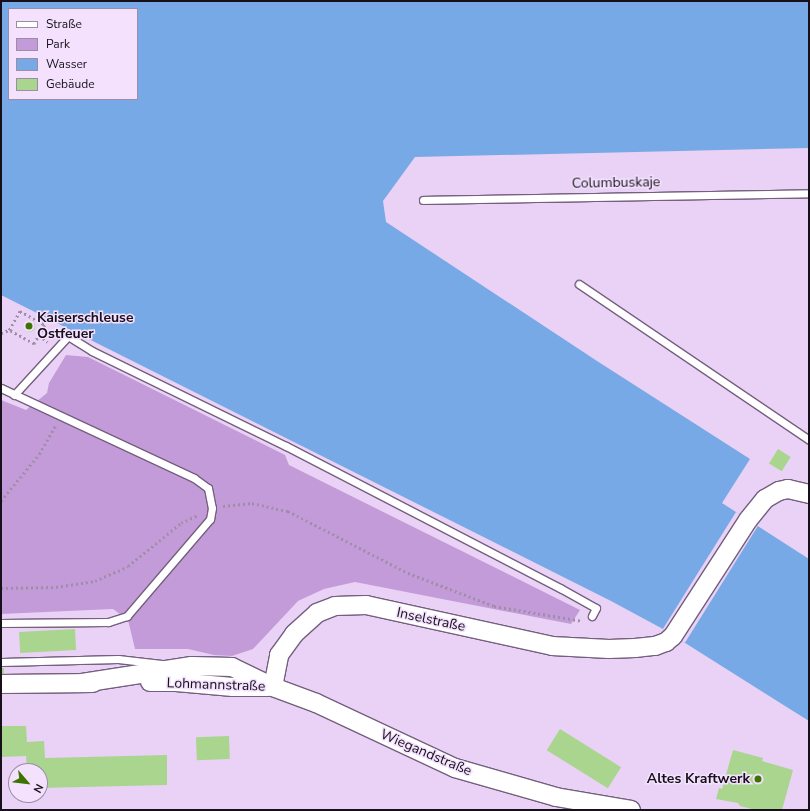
<!DOCTYPE html>
<html>
<head>
<meta charset="utf-8">
<style>
  body { margin:0 }
  #map { position:relative; width:810px; height:811px; overflow:hidden; background:#e9d2f5; font-family:"Nunito Sans",sans-serif }
  div>[style] { position:absolute }
  .green>* { inset:0; background:#c49bd9 }
  .water>* { inset:0; background:#77a9e6 }
  .pier>* { inset:0; background:#e9d2f5; transform-origin:0 0 }
  .building>* { inset:0; background:#aad58f; transform-origin:0 0 }
  .round { border-radius:50% }
  .path>* { height:2.5px; margin-top:-1.25px; transform-origin:0; background:repeating-linear-gradient(90deg,#9f8ea8 0 2px,transparent 0 5px) }
  .roads { filter:drop-shadow(1px 0 #745f7e) drop-shadow(-1px 0 #745f7e) drop-shadow(0 1px #745f7e) drop-shadow(0 -1px #745f7e) }
  .service>* { height:7px; margin:-3.5px; padding:0 3.5px; transform-origin:3.5px; border-radius:3.5px; background:#fff }
  .tertiary>* { height:18px; margin:-9px; padding:0 9px; transform-origin:9px; border-radius:9px; background:#fff }
  .dots>* { width:11px; height:11px; translate:-50% -50%; box-sizing:border-box; border:2px solid #f3e1fd; border-radius:50% }
  span { translate:-50% -50%; white-space:nowrap; text-align:center; line-height:1.15; -webkit-text-stroke:3px #f3e1fd; paint-order:stroke }
  .street-label { font-size:14px; color:#17101b }
  .poi-label { font-size:14px; color:#17101b; font-weight:700 }
  .left { translate:0 -50%; text-align:left }
  .right { translate:-100% -50%; text-align:right }
  .frame { position:absolute; inset:0; border:2px solid #17101b; pointer-events:none }
  .legend { position:absolute; left:8px; top:8px; width:130px; height:92px; box-sizing:border-box; background:#f3e1fd; border:1px solid #9b8da3; margin:0; padding:5px 7px; list-style:none; font-size:12px; color:#17101b }
  .legend li { display:flex; align-items:center; gap:8px; height:20px }
  .legend b { width:20px; border:1px solid #9b8da3 }
  .north { position:absolute; left:8px; top:763px; width:40px; height:40px; box-sizing:border-box; background:#f3e1fd; border:1px solid #9b8da3; border-radius:50%; rotate:118deg; font-size:11px; font-weight:700; line-height:16px; text-align:center; color:#17101b }
  .north::after { content:''; display:block; margin:auto; width:14px; height:18px; background:#3d7300; clip-path:polygon(50% 0,100% 100%,50% 72%,0 100%) }
</style>
</head>
<body>
<div id="map">
  <div class="green">
    <i style="clip-path:polygon(66px 355px,88px 357px,285px 455px,289px 465px,580px 610px,571px 624px,355px 582px,324px 589px,298px 601px,253px 649px,232px 656px,214px 655px,188px 649px,135px 649px,128px 620px,113px 609px,1px 614px,1px 400px,26px 410px,47px 393px,49px 383px)"></i>
  </div>
  <div class="water">
    <i style="clip-path:polygon(evenodd,1px 1px,809px 1px,809px 148px,415px 157px,383px 201px,386px 222px,597px 361px,750px 459px,722px 503px,809px 559px,809px 721px,663px 629px,611px 601px,1px 295px,1px 1px,9px 9px,137px 9px,137px 99px,9px 99px,9px 9px)"></i>
  </div>
  <div class="pier">
    <i style="left:736px;top:512px;width:26px;height:138px;rotate:32deg"></i>
  </div>
  <div class="building">
    <i class="round" style="left:23.5px;top:320.5px;width:11px;height:11px"></i>
    <i style="left:778px;top:449px;width:15px;height:17px;rotate:32deg"></i>
    <i style="left:75px;top:629px;width:21px;height:56px;rotate:87deg"></i>
    <i style="left:1px;top:668px;width:3px;height:7px"></i>
    <i style="clip-path:polygon(1px 726px,26px 726px,27px 742px,44px 741px,45px 758px,167px 755px,167px 785px,40px 788px,40px 771px,27px 771px,26px 756px,1px 757px)"></i>
    <i style="left:560px;top:729px;width:72px;height:25px;rotate:32deg"></i>
    <i style="left:229px;top:736px;width:23px;height:33px;rotate:88deg"></i>
    <i style="clip-path:polygon(733px 750px,763px 758px,762px 761px,793px 770px,782px 810px,752px 809px,740px 806px,738px 803px,716px 799px,719px 788px,722px 789px)"></i>
  </div>
  <div class="path">
    <i style="left:20px;top:311px;width:29px;rotate:29deg"></i>
    <i style="left:45px;top:325px;width:22px;rotate:120deg"></i>
    <i style="left:34px;top:344px;width:29px;rotate:-151deg"></i>
    <i style="left:9px;top:330px;width:22px;rotate:-60deg"></i>
    <i style="left:1px;top:333px;width:9px;rotate:-21deg"></i>
    <i style="left:39px;top:335px;width:11px;rotate:38deg"></i>
    <i style="left:1px;top:501px;width:60px;rotate:-51deg"></i>
    <i style="left:39px;top:454px;width:34px;rotate:-60deg"></i>
    <i style="left:223px;top:506px;width:29px;rotate:-6deg"></i>
    <i style="left:252px;top:503px;width:37px;rotate:13deg"></i>
    <i style="left:288px;top:511px;width:135px;rotate:27.3deg"></i>
    <i style="left:408px;top:573px;width:92px;rotate:21deg"></i>
    <i style="left:494px;top:606px;width:90px;rotate:9.6deg"></i>
    <i style="left:1px;top:588px;width:55px;rotate:-1deg"></i>
    <i style="left:56px;top:587px;width:39px;rotate:-9deg"></i>
    <i style="left:95px;top:581px;width:36px;rotate:-24deg"></i>
    <i style="left:128px;top:566px;width:68px;rotate:-39.1deg"></i>
    <i style="left:181px;top:523px;width:19px;rotate:-25deg"></i>
  </div>
  <div class="roads">
    <div class="service">
      <i style="left:423px;top:200px;width:386px;rotate:-1deg"></i>
      <i style="left:579px;top:284px;width:278px;rotate:34.1deg"></i>
      <i style="left:1px;top:388px;width:213px;rotate:25deg"></i>
      <i style="left:194px;top:478px;width:17px;rotate:36deg"></i>
      <i style="left:208px;top:488px;width:20px;rotate:79deg"></i>
      <i style="left:212px;top:508px;width:11px;rotate:100deg"></i>
      <i style="left:210px;top:519px;width:128px;rotate:130.6deg"></i>
      <i style="left:127px;top:616px;width:20px;rotate:162deg"></i>
      <i style="left:108px;top:622px;width:107px;rotate:179.5deg"></i>
      <i style="left:14px;top:395px;width:80px;rotate:-47.5deg"></i>
      <i style="left:68px;top:336px;width:28px;rotate:32deg"></i>
      <i style="left:92px;top:351px;width:216px;rotate:26.1deg"></i>
      <i style="left:286px;top:446px;width:309px;rotate:27.4deg"></i>
      <i style="left:560px;top:588px;width:41px;rotate:29.1deg"></i>
      <i style="left:596px;top:608px;width:9px;rotate:117deg"></i>
      <i style="left:1px;top:662px;width:117px;rotate:-1.5deg"></i>
      <i style="left:118px;top:659px;width:44px;rotate:6.5deg"></i>
    </div>
    <div class="tertiary">
      <i style="left:150px;top:682px;width:26px"></i>
      <i style="left:176px;top:682px;width:57px;rotate:5deg"></i>
      <i style="left:233px;top:687px;width:35px"></i>
      <i style="left:82px;top:683px;width:111px;rotate:-8.8deg"></i>
      <i style="left:192px;top:666px;width:40px;rotate:1.4deg"></i>
      <i style="left:232px;top:667px;width:46px;rotate:26deg"></i>
      <i style="left:273px;top:687px;width:46px;rotate:20.4deg"></i>
      <i style="left:316px;top:703px;width:153px;rotate:25.1deg"></i>
      <i style="left:455px;top:768px;width:105px;rotate:16deg"></i>
      <i style="left:556px;top:797px;width:76px;rotate:9.8deg"></i>
      <i style="left:1px;top:684px;width:92px;rotate:-0.6deg"></i>
      <i style="left:273px;top:687px;width:33px;rotate:-79deg"></i>
      <i style="left:279px;top:655px;width:26px;rotate:-54deg"></i>
      <i style="left:294px;top:634px;width:31px;rotate:-42deg"></i>
      <i style="left:317px;top:613px;width:19px;rotate:-21deg"></i>
      <i style="left:335px;top:606px;width:31px;rotate:-2deg"></i>
      <i style="left:366px;top:605px;width:190px;rotate:12.4deg"></i>
      <i style="left:552px;top:646px;width:57px;rotate:3deg"></i>
      <i style="left:609px;top:649px;width:26px;rotate:-2deg"></i>
      <i style="left:635px;top:648px;width:20px;rotate:-6deg"></i>
      <i style="left:655px;top:646px;width:12px;rotate:-20deg"></i>
      <i style="left:666px;top:642px;width:9px;rotate:-41deg"></i>
      <i style="left:673px;top:636px;width:138px;rotate:-57.1deg"></i>
      <i style="left:748px;top:520px;width:27px;rotate:-51deg"></i>
      <i style="left:765px;top:499px;width:16px;rotate:-30deg"></i>
      <i style="left:779px;top:491px;width:9px;rotate:-13deg"></i>
      <i style="left:788px;top:489px;width:22px;rotate:13deg"></i>
    </div>
  </div>
  <div class="dots">
    <i style="left:29px;top:326px;background:#3d7300"></i>
    <i style="left:758px;top:779px;background:#3d7300"></i>
  </div>
  <div class="street-label">
    <span style="left:616px;top:183px;rotate:-1deg">Columbuskaje</span>
    <span style="left:431px;top:620px;rotate:12deg">Inselstraße</span>
    <span style="left:216px;top:685px;rotate:2deg">Lohmannstraße</span>
    <span style="left:426px;top:753px;rotate:23deg">Wiegandstraße</span>
  </div>
  <div class="poi-label">
    <span class="left" style="left:37px;top:326px">Kaiserschleuse<br>Ostfeuer</span>
    <span class="right" style="left:750px;top:779px">Altes Kraftwerk</span>
  </div>
  <div class="frame"></div>
  <ul class="legend">
  <li><b style="height:5px;background:#fff"></b>Straße</li>
  <li><b style="height:11px;background:#c49bd9"></b>Park</li>
  <li><b style="height:11px;background:#77a9e6"></b>Wasser</li>
  <li><b style="height:11px;background:#aad58f"></b>Gebäude</li>
  </ul>
  <div class="north">N</div>
</div>
</body>
</html>
